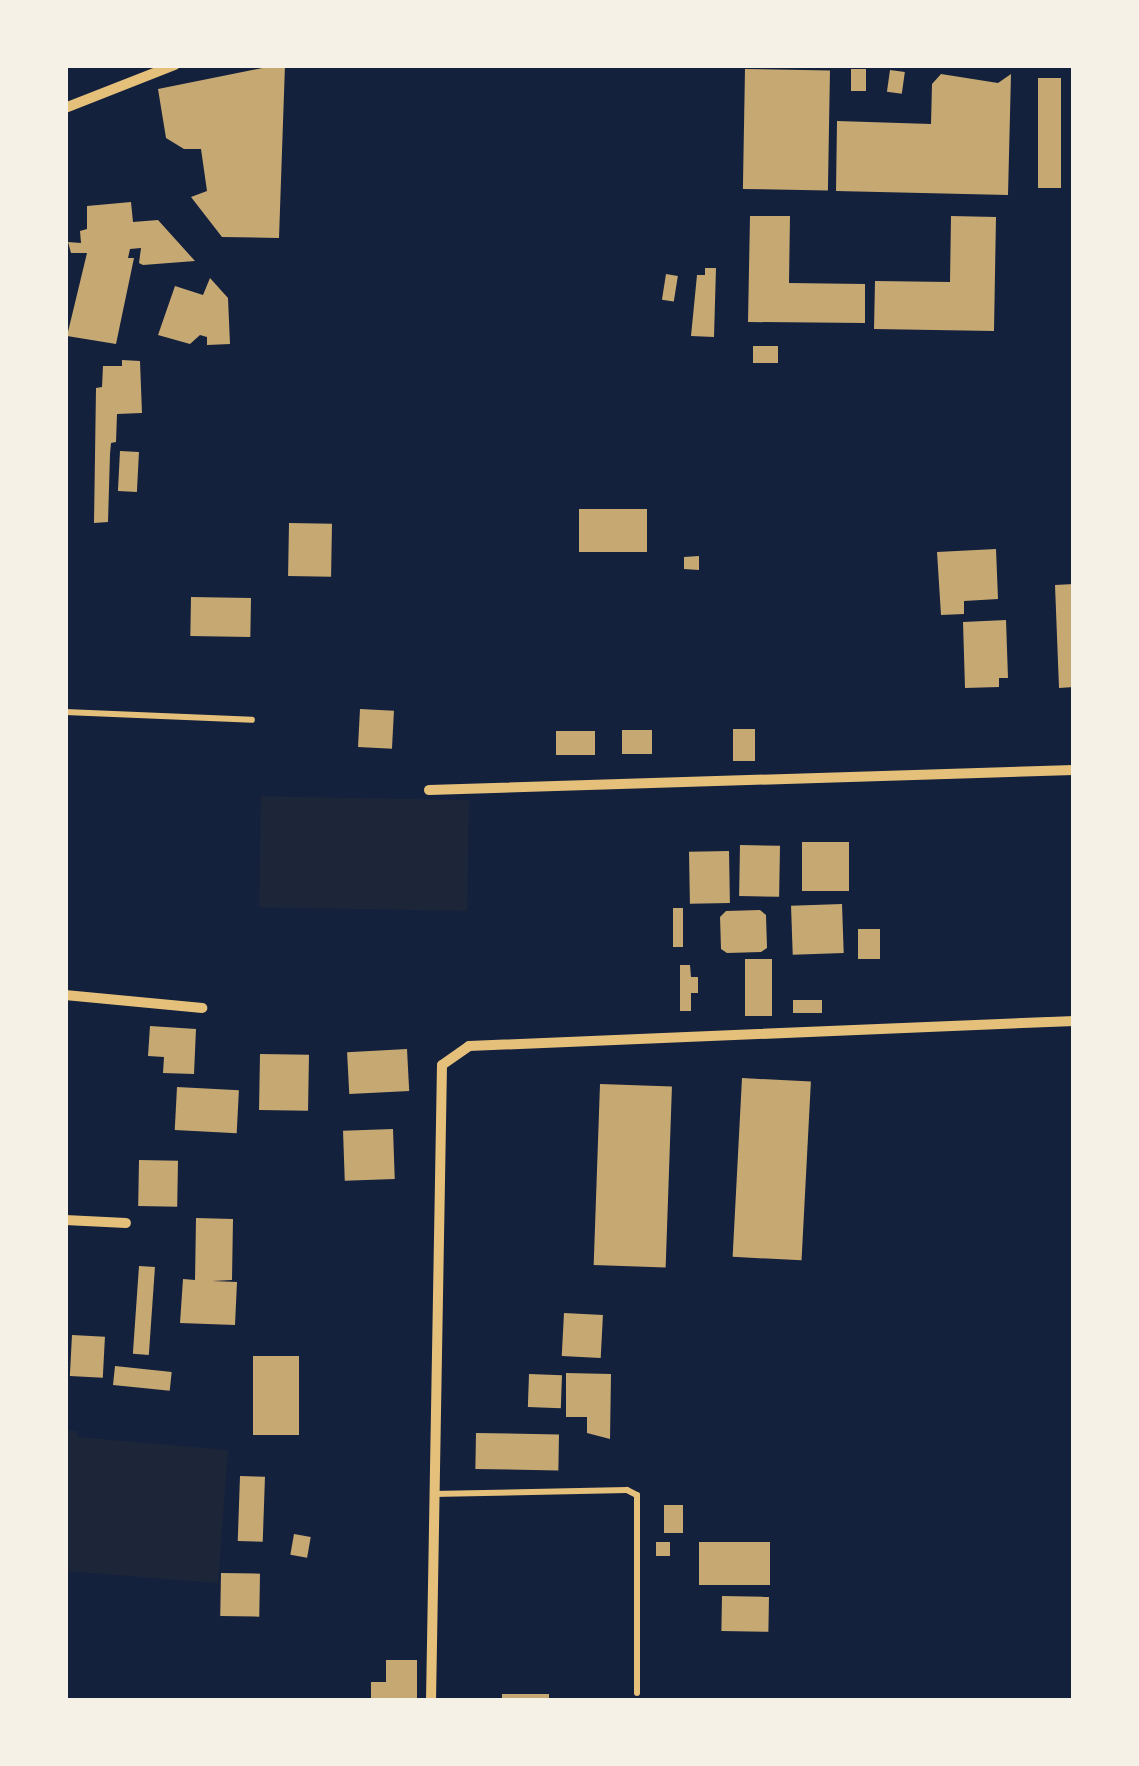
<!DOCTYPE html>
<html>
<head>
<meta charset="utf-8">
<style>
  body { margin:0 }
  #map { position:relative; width:1139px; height:1766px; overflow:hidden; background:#14213d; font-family:"Fira Sans Condensed",sans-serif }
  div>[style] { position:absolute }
  .green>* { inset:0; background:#1d2539; transform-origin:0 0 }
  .building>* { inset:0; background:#c6a872; transform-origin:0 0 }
  .service>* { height:6px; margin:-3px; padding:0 3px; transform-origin:3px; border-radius:3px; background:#e5c07b }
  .minor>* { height:10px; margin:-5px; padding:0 5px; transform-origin:5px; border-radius:5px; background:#e5c07b }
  span { translate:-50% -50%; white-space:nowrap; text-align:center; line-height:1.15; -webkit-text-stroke:8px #f6f1e7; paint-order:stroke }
  .frame { position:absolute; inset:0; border:68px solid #f6f1e7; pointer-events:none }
</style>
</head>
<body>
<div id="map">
  <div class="green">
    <i style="left:469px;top:800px;width:111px;height:208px;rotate:91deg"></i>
    <i style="clip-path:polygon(65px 1430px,77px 1431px,77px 1437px,228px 1450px,218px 1583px,65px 1571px)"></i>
  </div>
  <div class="building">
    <i style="clip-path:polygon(277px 65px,285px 65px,279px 238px,222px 237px,191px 197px,207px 191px,201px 149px,184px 149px,166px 138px,158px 89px)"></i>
    <i style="left:745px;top:69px;width:85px;height:120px;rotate:1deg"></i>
    <i style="left:851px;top:69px;width:15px;height:22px"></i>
    <i style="left:890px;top:70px;width:15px;height:22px;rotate:8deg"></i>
    <i style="clip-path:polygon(941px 74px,998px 83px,1011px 74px,1008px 195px,836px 191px,837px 121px,931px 124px,932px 84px)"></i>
    <i style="left:1038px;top:78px;width:23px;height:110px"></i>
    <i style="clip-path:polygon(131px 202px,133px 222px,158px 220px,195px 261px,143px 265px,139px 263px,141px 248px,130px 249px,128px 258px,134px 258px,116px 344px,67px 336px,87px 253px,71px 253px,68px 242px,81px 243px,80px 231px,87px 229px,87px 206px)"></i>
    <i style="clip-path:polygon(750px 216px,790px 216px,789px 283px,865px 284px,865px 323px,748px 322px)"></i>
    <i style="clip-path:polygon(951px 216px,996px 217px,994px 331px,874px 329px,875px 281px,950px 282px)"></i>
    <i style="clip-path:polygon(705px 268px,716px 268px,714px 337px,691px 336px,697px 275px,705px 275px)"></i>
    <i style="left:666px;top:274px;width:12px;height:26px;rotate:9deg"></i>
    <i style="clip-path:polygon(210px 278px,228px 298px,230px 344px,207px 345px,207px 337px,200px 335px,190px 344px,158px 335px,175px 286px,203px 295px)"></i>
    <i style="left:753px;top:346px;width:25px;height:17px"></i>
    <i style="clip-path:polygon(122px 360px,140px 361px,142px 413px,117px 414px,116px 442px,111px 443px,110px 454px,108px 522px,94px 523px,96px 388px,102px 387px,103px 366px,122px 366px)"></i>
    <i style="left:120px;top:451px;width:19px;height:40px;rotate:3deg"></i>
    <i style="left:647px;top:509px;width:43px;height:68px;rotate:90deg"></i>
    <i style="left:289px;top:523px;width:43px;height:53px;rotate:1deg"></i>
    <i style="clip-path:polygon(996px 549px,998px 599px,964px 601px,964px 614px,941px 615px,937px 552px)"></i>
    <i style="clip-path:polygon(699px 556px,699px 570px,684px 569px,684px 557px)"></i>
    <i style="clip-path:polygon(1074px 584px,1074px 687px,1059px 688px,1055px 585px)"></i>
    <i style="left:251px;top:598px;width:39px;height:60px;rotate:91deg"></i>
    <i style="clip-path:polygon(1006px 620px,1008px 678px,999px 678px,999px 687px,965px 688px,963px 622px)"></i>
    <i style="left:360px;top:709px;width:34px;height:38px;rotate:3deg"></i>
    <i style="left:733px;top:729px;width:22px;height:32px"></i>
    <i style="left:652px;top:730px;width:24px;height:30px;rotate:90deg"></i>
    <i style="left:556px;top:731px;width:39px;height:24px"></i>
    <i style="left:849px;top:842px;width:49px;height:47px;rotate:90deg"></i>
    <i style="left:740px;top:845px;width:40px;height:51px;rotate:1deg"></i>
    <i style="left:729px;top:851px;width:52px;height:40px;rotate:89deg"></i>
    <i style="left:842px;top:904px;width:49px;height:51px;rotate:88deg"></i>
    <i style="left:673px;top:908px;width:10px;height:39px"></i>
    <i style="clip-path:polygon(760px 910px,766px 915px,767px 948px,761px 952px,727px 953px,721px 949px,720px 917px,726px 911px)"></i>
    <i style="left:858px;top:929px;width:22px;height:30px"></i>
    <i style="left:745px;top:959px;width:27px;height:57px"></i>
    <i style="clip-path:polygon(680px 965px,690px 965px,691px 977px,698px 977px,698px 993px,691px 993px,691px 1011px,680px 1011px)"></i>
    <i style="left:822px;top:1000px;width:13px;height:29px;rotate:90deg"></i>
    <i style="clip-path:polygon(150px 1026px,196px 1029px,194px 1074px,163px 1073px,164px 1057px,148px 1056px)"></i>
    <i style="left:407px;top:1049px;width:42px;height:60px;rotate:87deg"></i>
    <i style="left:260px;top:1054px;width:49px;height:56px;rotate:1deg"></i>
    <i style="left:742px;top:1078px;width:69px;height:179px;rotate:3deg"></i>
    <i style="left:600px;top:1084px;width:72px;height:181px;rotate:2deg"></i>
    <i style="left:177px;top:1087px;width:62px;height:43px;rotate:3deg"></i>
    <i style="left:393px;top:1129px;width:50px;height:50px;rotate:88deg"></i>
    <i style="left:139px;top:1160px;width:39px;height:46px;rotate:1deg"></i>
    <i style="clip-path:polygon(196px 1218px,233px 1219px,232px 1280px,212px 1281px,237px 1282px,235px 1325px,180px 1323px,183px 1279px,195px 1280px)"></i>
    <i style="left:139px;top:1266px;width:16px;height:88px;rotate:4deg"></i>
    <i style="left:564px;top:1313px;width:39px;height:43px;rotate:3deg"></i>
    <i style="left:72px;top:1335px;width:33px;height:41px;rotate:3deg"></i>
    <i style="left:253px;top:1356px;width:46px;height:79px"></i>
    <i style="left:115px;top:1366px;width:57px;height:19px;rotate:6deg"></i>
    <i style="clip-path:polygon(566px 1373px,611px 1374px,610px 1439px,587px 1433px,587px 1417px,566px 1417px)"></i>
    <i style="left:529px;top:1374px;width:33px;height:33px;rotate:2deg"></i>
    <i style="left:476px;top:1433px;width:83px;height:36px;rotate:1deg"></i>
    <i style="left:240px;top:1476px;width:25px;height:65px;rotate:2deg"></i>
    <i style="left:664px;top:1505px;width:19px;height:28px"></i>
    <i style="left:294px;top:1534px;width:17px;height:21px;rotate:10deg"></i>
    <i style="left:670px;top:1542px;width:14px;height:14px;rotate:90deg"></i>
    <i style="left:770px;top:1542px;width:43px;height:71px;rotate:90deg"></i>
    <i style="left:221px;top:1573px;width:39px;height:43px;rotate:1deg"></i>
    <i style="left:722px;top:1596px;width:47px;height:35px;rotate:1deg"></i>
    <i style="clip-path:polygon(386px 1660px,417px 1660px,417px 1701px,371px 1701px,371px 1682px,386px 1682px)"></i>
    <i style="left:502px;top:1694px;width:47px;height:7px"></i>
  </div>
  <div class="service">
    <i style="left:65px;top:712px;width:187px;rotate:2.4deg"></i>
    <i style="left:433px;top:1494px;width:194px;rotate:-1.2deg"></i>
    <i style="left:627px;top:1490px;width:11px;rotate:27deg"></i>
    <i style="left:637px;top:1495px;width:198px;rotate:90deg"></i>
  </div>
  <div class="minor">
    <i style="left:65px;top:108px;width:118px;rotate:-21.4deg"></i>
    <i style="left:429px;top:790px;width:645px;rotate:-1.78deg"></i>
    <i style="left:65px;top:995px;width:138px;rotate:5.4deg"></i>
    <i style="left:65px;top:1220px;width:61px;rotate:2.8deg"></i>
    <i style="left:431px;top:1701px;width:636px;rotate:-89.01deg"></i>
    <i style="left:442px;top:1065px;width:33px;rotate:-35deg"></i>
    <i style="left:469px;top:1046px;width:606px;rotate:-2.37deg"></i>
  </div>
  <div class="frame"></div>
</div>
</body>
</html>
